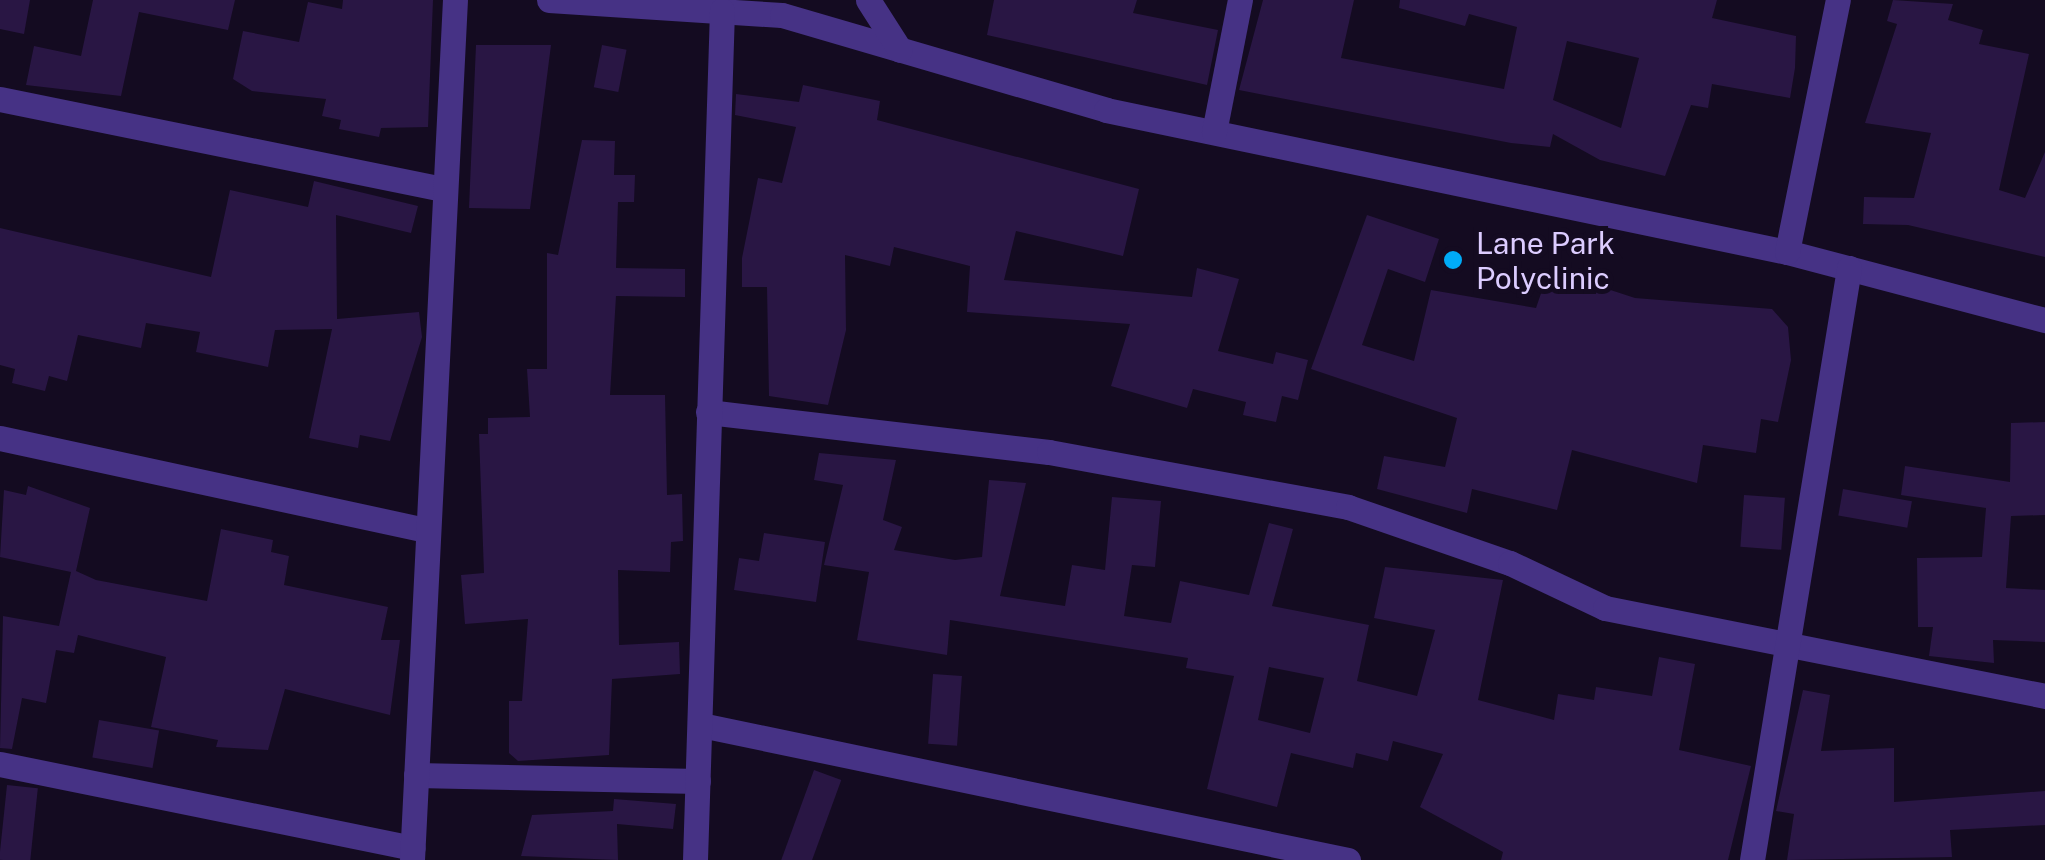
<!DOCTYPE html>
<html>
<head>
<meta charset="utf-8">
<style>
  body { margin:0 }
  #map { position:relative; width:2045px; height:860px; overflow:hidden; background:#140b21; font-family:"Public Sans",sans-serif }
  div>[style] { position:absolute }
  .building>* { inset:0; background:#291644; transform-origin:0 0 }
  .minor>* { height:25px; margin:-12.5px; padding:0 12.5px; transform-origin:12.5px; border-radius:12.5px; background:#463285 }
  .dots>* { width:28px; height:28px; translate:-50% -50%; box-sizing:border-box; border:5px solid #140b21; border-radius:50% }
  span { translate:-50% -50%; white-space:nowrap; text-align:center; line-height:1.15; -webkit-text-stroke:10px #140b21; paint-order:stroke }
  .poi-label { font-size:30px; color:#dcccff }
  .left { translate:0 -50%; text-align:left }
</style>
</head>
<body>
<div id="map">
  <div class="building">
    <i style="clip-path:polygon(0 0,30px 0,24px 34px,0 29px)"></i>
    <i style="clip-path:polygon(93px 0,235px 0,228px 30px,139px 12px,121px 96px,26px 85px,34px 46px,81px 56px)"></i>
    <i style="clip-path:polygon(343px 0,433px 0,428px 127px,381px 128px,379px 137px,339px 129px,341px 120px,322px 116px,326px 99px,252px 91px,233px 79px,243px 31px,299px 42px,308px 2px,342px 9px)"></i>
    <i style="clip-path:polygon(994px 0,1137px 0,1133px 13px,1218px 30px,1207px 85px,987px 35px)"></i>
    <i style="clip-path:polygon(evenodd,1263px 0,1354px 0,1341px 58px,1504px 89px,1517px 27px,1469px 14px,1465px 26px,1399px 8px,1400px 0,1717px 0,1712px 18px,1796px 36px,1795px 68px,1790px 98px,1712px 84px,1708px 108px,1691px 105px,1665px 176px,1600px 160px,1553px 134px,1550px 147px,1511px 143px,1239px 90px,1263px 0,1567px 41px,1639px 58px,1621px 128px,1553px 100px,1567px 41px)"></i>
    <i style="clip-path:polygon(1893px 0,1953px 4px,1948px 20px,1983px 30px,1979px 44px,2029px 54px,1999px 190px,2025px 198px,2045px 152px,2045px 257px,1908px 225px,1863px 224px,1864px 197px,1914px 198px,1931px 133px,1865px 123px,1897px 24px,1887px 21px)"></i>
    <i style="clip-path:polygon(476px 45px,551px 45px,530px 209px,469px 208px)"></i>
    <i style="left:602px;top:45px;width:25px;height:43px;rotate:11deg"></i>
    <i style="clip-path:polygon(803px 85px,880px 101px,877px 120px,1139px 189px,1123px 256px,1016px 231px,1004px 280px,1192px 297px,1197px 268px,1239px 279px,1218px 351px,1273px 364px,1276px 352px,1308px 360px,1298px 400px,1282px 396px,1276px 422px,1243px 415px,1246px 402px,1193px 389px,1187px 408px,1111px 386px,1130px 324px,967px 312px,970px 266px,894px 247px,890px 266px,845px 255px,846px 330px,828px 405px,769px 396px,767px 287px,742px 287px,742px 258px,758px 178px,782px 183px,796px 127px,735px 115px,736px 94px,799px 102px)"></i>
    <i style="clip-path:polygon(582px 140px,615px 141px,614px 175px,635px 175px,634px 202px,618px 202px,616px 268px,685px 269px,685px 297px,616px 296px,610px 395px,665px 395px,667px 495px,682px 494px,683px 541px,671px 542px,670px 572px,618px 570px,619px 645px,679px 642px,680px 674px,612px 679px,609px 755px,518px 761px,509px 753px,509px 701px,522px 701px,528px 619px,465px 624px,461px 575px,484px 573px,479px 434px,488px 434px,488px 418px,530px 417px,527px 369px,547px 369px,547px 253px,558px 255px)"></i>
    <i style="clip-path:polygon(314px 181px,418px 206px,411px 233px,336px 215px,337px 319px,419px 312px,422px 337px,390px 441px,360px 435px,358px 448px,309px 438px,332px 329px,275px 330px,268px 367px,196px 352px,200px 332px,146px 323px,141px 348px,78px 335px,67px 381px,49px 376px,45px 391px,12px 383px,15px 369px,0 365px,0 228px,211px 277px,230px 190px,308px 207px)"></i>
    <i style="clip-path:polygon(1367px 215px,1439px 239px,1425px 282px,1388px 269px,1362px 345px,1414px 361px,1431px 290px,1536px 308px,1549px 270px,1635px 298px,1772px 309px,1788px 327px,1791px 360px,1778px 422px,1761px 419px,1756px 453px,1703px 445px,1697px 483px,1572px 450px,1557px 510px,1472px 489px,1467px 513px,1377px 489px,1384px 456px,1445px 467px,1457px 418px,1311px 369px)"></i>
    <i style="clip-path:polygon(2045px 422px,2045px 515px,2011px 516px,2006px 588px,2045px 590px,2045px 642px,1993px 640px,1994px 663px,1929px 656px,1933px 627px,1918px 627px,1917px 558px,1982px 557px,1986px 508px,1901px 495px,1905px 466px,2010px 482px,2011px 423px)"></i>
    <i style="clip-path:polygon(evenodd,819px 453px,896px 460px,883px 520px,902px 527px,894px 550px,955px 560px,982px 557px,989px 480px,1026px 483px,1000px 596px,1065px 606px,1072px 565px,1105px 570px,1112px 497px,1161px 501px,1155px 567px,1132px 565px,1124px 616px,1171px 623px,1180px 581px,1249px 595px,1269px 523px,1293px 529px,1272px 606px,1369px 625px,1357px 681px,1417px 696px,1435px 630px,1374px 618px,1385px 567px,1503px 580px,1478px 700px,1554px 720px,1558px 694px,1594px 700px,1596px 687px,1652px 696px,1659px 657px,1695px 664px,1679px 750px,1751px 766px,1728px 860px,1501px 860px,1503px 852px,1420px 807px,1443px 754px,1393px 741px,1388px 761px,1356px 753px,1353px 768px,1291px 753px,1277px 807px,1207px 789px,1234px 676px,1186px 668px,1188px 658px,950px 620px,947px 655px,857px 640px,869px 572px,824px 565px,843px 485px,814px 480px,819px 453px,1269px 667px,1324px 678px,1310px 733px,1258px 720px,1269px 667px)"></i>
    <i style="clip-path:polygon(28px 486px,90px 508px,76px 571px,96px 580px,207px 601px,221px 529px,273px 540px,271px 552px,289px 556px,284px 585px,388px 607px,381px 640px,400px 640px,390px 715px,285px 689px,268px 750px,216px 747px,218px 740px,151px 727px,166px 657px,78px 635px,74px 653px,56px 650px,46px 703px,22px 698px,12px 749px,0 748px,3px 616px,59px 626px,71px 572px,0 557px,4px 490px,26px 495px)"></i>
    <i style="left:1843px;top:489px;width:70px;height:27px;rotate:10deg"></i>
    <i style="left:1744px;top:495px;width:41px;height:52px;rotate:4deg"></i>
    <i style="clip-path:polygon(764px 533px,825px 542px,816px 602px,734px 590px,739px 558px,759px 561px)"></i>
    <i style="left:933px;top:674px;width:29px;height:70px;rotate:4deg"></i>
    <i style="clip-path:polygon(1803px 690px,1830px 695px,1821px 751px,1894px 748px,1894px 802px,2045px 791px,2045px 825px,1950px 830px,1952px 857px,1787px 860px,1794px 814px,1776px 811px)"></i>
    <i style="left:99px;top:720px;width:61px;height:38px;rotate:10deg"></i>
    <i style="left:814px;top:770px;width:29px;height:96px;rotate:20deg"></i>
    <i style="left:7px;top:785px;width:31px;height:75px;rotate:6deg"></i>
    <i style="clip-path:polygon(614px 799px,676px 804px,673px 829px,617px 824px,618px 860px,521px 856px,532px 815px,613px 811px)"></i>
  </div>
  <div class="minor">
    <i style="left:549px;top:0;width:233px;rotate:3.7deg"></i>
    <i style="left:782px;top:15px;width:338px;rotate:16.3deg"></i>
    <i style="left:1106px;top:110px;width:696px;rotate:11.78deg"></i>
    <i style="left:1787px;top:252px;width:267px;rotate:14.8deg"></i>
    <i style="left:868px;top:0;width:59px;rotate:57.4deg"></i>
    <i style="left:0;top:99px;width:448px;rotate:11.5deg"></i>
    <i style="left:1214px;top:132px;width:135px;rotate:-78.9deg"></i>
    <i style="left:1787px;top:252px;width:257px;rotate:-78.6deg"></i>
    <i style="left:708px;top:412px;width:343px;rotate:6.7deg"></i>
    <i style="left:1049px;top:452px;width:304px;rotate:10.4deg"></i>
    <i style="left:1348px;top:507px;width:171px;rotate:19.1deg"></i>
    <i style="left:1510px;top:563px;width:105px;rotate:25.3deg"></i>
    <i style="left:1605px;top:608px;width:449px;rotate:11.3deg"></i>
    <i style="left:0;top:438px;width:436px;rotate:12.2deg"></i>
    <i style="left:701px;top:725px;width:661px;rotate:11.79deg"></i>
    <i style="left:0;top:764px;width:421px;rotate:11.5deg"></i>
    <i style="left:416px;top:775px;width:282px;rotate:1.2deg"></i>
    <i style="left:412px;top:860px;width:861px;rotate:-87.14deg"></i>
    <i style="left:695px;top:860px;width:850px;rotate:-88.18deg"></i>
    <i style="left:1752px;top:860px;width:600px;rotate:-80.69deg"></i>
  </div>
  <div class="dots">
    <i style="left:1453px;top:260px;background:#00abf7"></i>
  </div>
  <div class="poi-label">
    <span class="left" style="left:1476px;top:260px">Lane Park<br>Polyclinic</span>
  </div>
</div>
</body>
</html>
